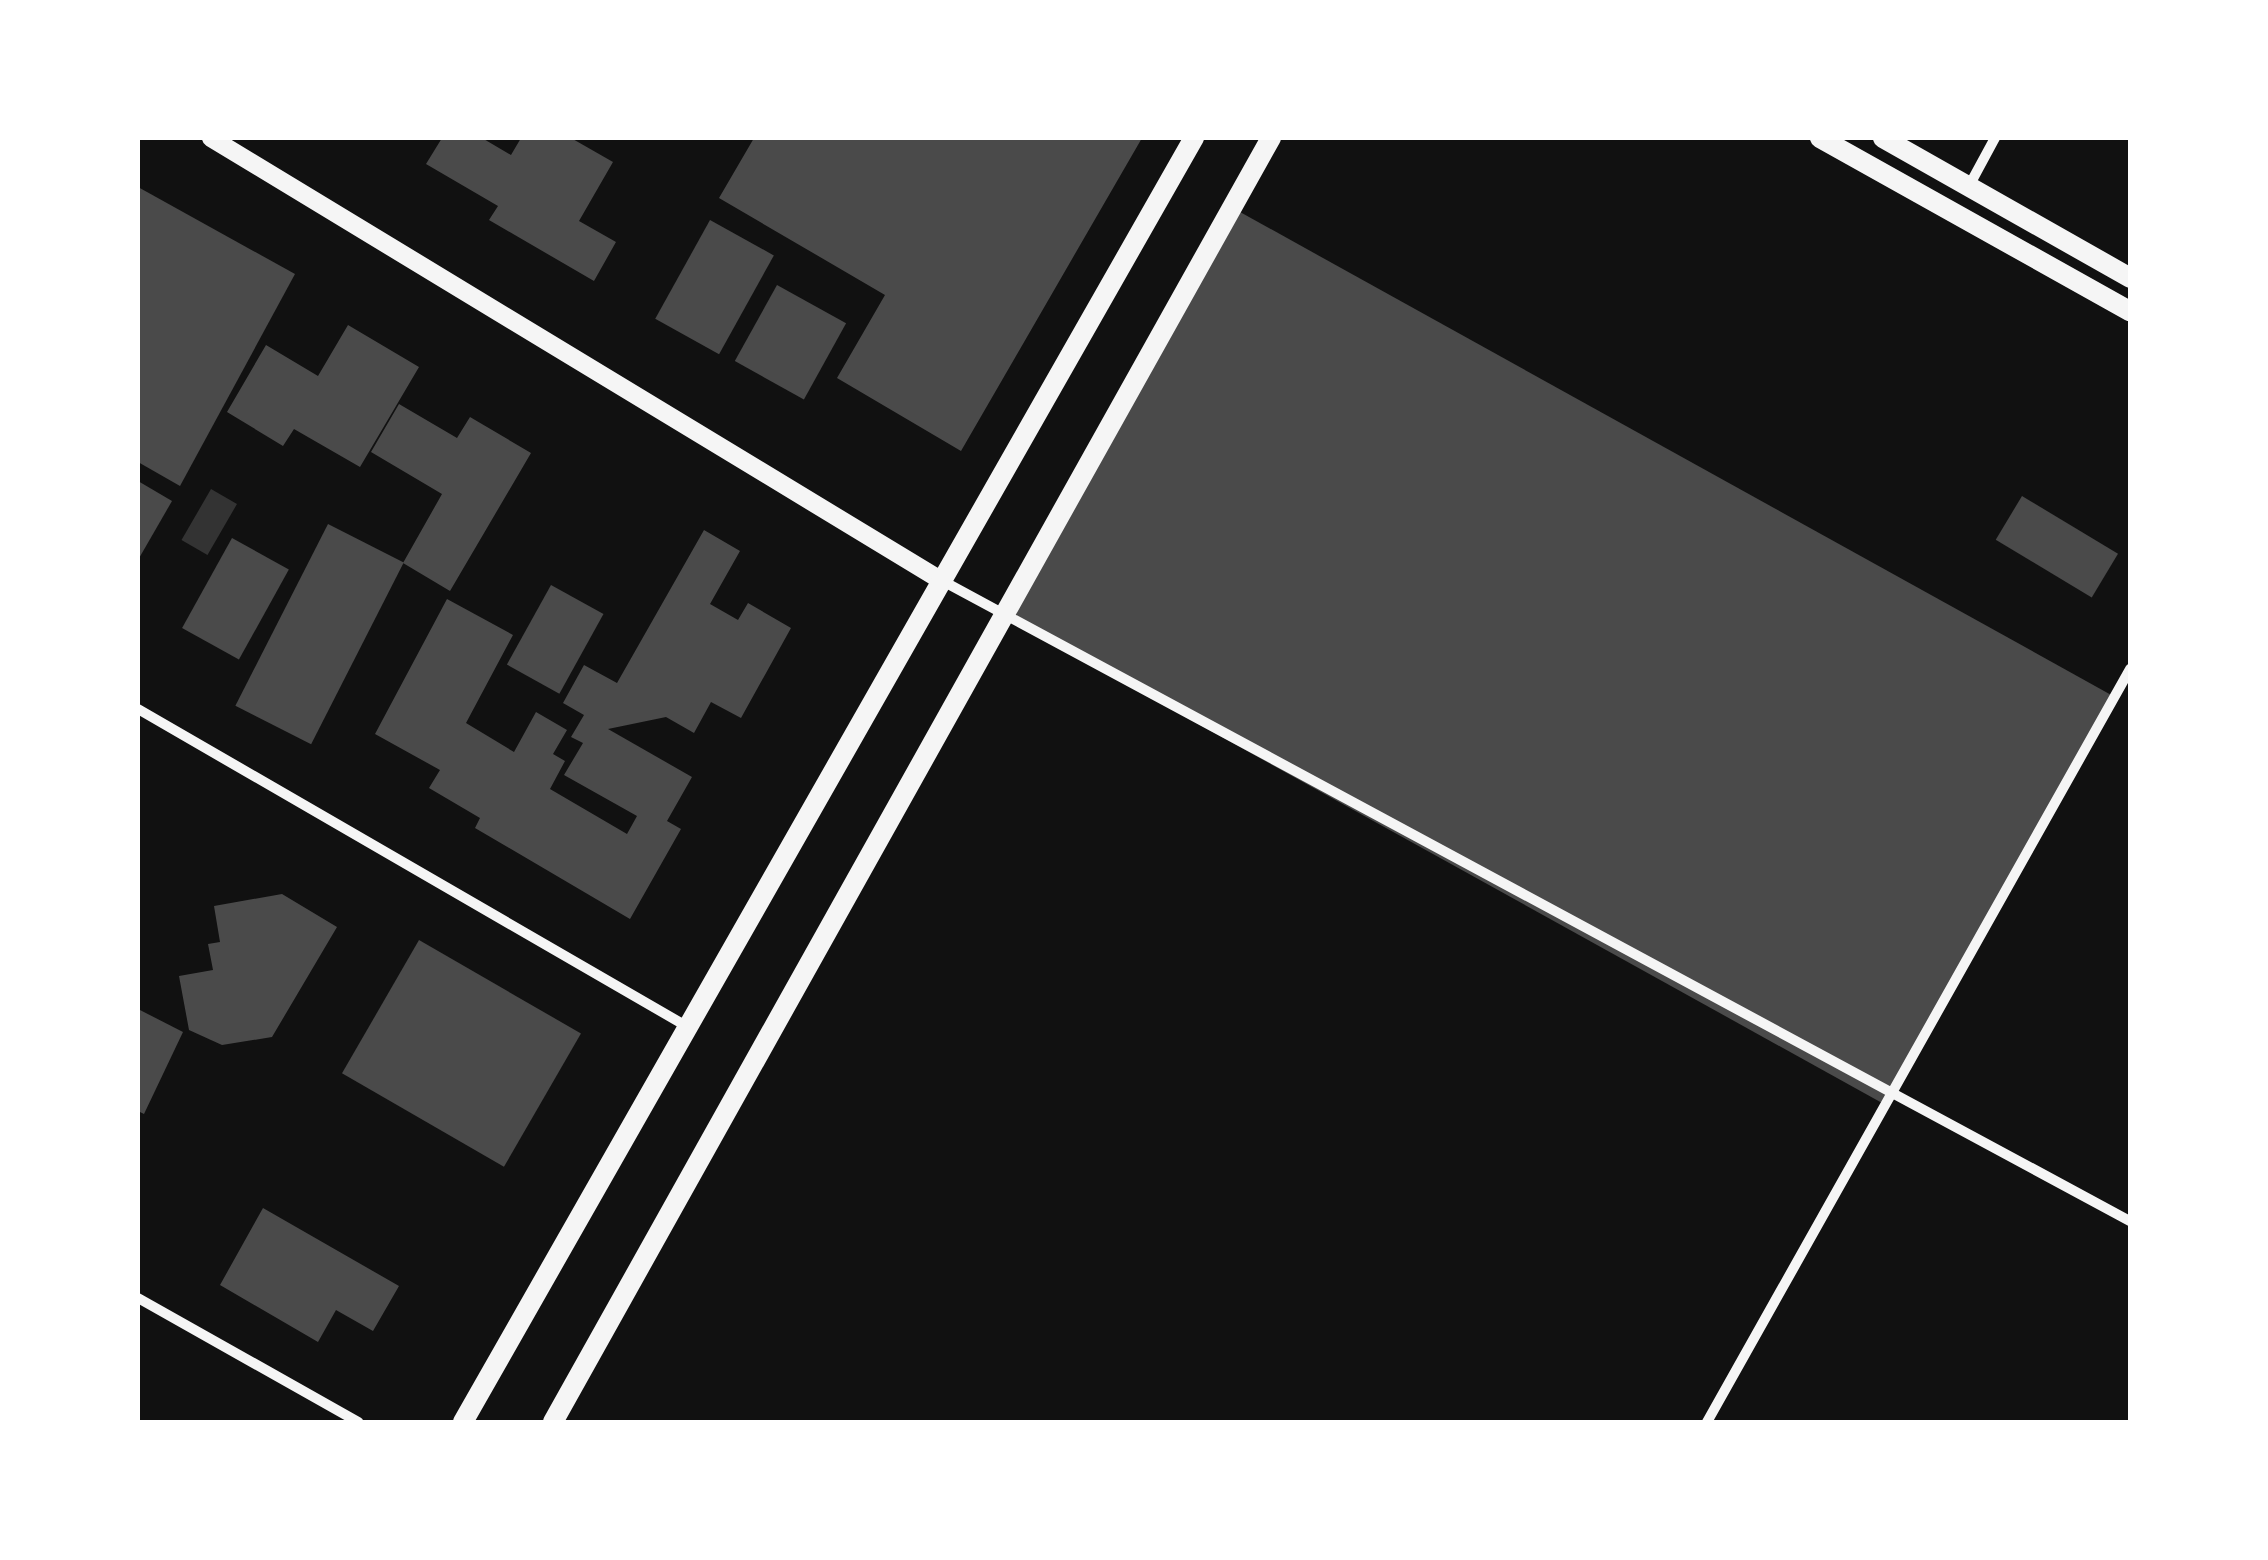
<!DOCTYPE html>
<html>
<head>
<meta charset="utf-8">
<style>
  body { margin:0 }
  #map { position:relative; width:2268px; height:1560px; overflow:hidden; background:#111; font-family:Arial,sans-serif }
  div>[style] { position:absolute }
  .water>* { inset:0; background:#333; transform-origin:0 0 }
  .building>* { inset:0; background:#4a4a4a; transform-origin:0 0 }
  .minor>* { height:10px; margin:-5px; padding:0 5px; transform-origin:5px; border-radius:5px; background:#f5f5f5 }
  .tertiary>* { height:18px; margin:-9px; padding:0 9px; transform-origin:9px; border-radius:9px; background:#f5f5f5 }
  .secondary>* { height:20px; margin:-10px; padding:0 10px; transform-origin:10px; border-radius:10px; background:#f5f5f5 }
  span { translate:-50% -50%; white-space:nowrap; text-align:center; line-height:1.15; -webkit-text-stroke:8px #fff; paint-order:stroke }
  .frame { position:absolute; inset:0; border:140px solid #fff; pointer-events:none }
</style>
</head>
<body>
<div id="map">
  <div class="water">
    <i style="left:211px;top:489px;width:30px;height:59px;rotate:30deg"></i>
  </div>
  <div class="building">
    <i style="clip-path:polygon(442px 138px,482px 138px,511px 155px,521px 138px,571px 138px,613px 162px,579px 221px,616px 242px,594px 281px,489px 220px,498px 206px,426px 164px)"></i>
    <i style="clip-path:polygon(754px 138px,1142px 138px,961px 451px,837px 378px,885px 295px,719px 198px)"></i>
    <i style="clip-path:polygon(138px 187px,295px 274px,180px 486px,138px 462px)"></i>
    <i style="left:1231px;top:207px;width:1009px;height:468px;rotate:29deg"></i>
    <i style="left:710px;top:220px;width:73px;height:113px;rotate:29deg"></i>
    <i style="left:777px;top:285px;width:79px;height:87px;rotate:29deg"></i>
    <i style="clip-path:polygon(348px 325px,419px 367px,360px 467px,294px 429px,283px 446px,227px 412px,266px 345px,318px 376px)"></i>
    <i style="clip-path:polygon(399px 404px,457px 438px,470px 417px,531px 453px,450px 591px,403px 563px,442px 494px,371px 452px)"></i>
    <i style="clip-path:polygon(138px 481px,172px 501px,138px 560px)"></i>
    <i style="left:2022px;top:496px;width:112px;height:51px;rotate:31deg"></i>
    <i style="left:328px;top:524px;width:85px;height:204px;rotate:27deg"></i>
    <i style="clip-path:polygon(704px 530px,740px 551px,710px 604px,738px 620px,748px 603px,791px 628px,741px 718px,711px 702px,694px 733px,666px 717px,608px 729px,692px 777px,667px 821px,681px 829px,630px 919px,475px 828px,480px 818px,429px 788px,440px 770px,375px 734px,447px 599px,513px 635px,466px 723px,514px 752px,536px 712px,567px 730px,553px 754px,565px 761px,550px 789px,627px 834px,637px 816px,564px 775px,583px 743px,571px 737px,584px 715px,563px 703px,584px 665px,617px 683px)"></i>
    <i style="left:232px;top:538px;width:65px;height:103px;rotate:29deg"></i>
    <i style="left:551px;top:585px;width:60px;height:91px;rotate:29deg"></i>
    <i style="clip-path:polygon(282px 894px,337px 927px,272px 1037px,222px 1045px,189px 1030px,179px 976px,213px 970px,208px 944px,220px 942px,214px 906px)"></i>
    <i style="left:419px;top:940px;width:187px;height:154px;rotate:30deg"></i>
    <i style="clip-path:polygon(138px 1009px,183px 1032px,144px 1114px,138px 1111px)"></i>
    <i style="clip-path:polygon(263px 1208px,399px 1286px,373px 1331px,336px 1310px,318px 1342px,220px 1285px)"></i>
  </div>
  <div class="minor">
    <i style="left:1969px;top:186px;width:55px;rotate:-61.6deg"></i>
    <i style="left:939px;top:579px;width:1353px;rotate:28.33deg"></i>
    <i style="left:138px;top:709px;width:635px;rotate:30.04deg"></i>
    <i style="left:138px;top:1298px;width:253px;rotate:29.4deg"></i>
    <i style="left:1707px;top:1422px;width:864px;rotate:-60.67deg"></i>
  </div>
  <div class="tertiary">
    <i style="left:211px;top:138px;width:851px;rotate:31.21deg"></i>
  </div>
  <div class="secondary">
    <i style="left:1820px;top:138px;width:355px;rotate:29.2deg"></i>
    <i style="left:1883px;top:138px;width:284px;rotate:29.5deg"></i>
    <i style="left:463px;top:1422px;width:1478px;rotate:-60.35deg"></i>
    <i style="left:553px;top:1422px;width:1471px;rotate:-60.79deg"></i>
  </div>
  <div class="frame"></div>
</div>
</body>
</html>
